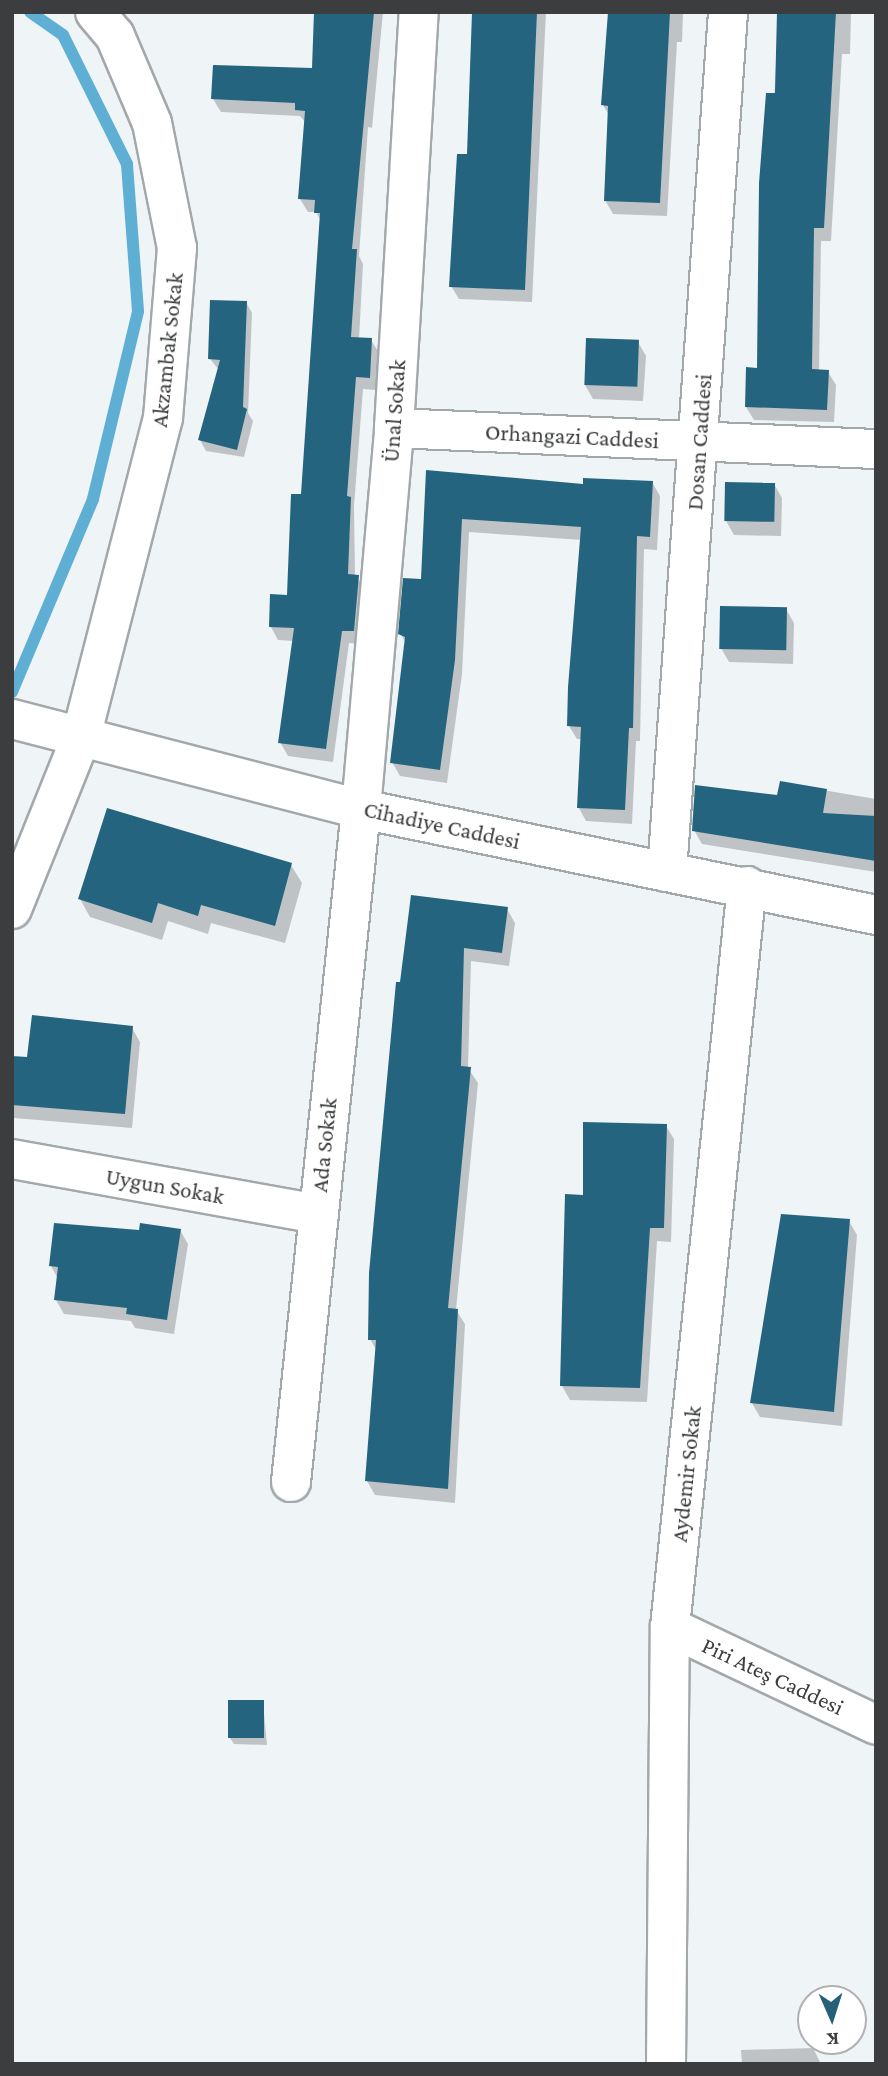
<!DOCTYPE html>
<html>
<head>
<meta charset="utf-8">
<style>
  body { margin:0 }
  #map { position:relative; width:888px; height:2076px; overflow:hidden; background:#eff4f7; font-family:"Crimson Pro",serif }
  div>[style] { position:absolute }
  .shadow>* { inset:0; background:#0003 }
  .stream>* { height:12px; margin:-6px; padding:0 6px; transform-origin:6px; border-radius:6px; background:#5fafd4 }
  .building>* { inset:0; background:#25647f; transform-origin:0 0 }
  .roads { filter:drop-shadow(2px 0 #a3a8ab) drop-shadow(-2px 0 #a3a8ab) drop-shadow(0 2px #a3a8ab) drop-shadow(0 -2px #a3a8ab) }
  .street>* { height:38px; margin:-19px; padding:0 19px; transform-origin:19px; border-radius:19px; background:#fff }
  .secondary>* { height:38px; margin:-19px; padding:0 19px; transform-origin:19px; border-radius:19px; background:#fff }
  span { translate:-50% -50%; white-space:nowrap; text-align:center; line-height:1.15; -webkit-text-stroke:7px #fff; paint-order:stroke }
  .street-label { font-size:23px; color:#3b3d3e }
  .frame { position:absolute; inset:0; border:14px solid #3b3d3e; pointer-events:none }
  .north { position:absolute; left:797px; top:1985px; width:70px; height:70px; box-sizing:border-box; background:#fff; border:2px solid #b1b1b2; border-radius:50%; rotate:177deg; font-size:19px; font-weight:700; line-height:28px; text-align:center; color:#3b3d3e }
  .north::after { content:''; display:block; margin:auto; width:24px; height:32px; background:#255f78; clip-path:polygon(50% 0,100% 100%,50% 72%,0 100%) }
</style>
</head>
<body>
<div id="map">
  <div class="shadow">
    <i style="clip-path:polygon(316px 12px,383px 12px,372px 128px,368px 127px,359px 256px,363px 264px,359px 339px,371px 340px,379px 353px,377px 390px,363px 389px,354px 506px,355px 576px,366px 590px,361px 644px,349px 643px,333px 762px,288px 756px,280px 742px,294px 641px,278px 640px,271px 627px,289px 597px,303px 496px,321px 221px,316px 212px,308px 212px,300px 199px,306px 123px,300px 116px,221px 112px,213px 99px,314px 70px)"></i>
    <i style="clip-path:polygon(473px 12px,546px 12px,532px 302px,459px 299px,451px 286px,468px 156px)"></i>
    <i style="clip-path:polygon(610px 12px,683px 12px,682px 42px,677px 42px,667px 216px,613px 214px,605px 200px,609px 115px,603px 105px)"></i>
    <i style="clip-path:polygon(779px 12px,851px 12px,850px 54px,842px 54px,831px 241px,821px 241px,819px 371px,828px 372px,836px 385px,834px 422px,754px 420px,746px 407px,759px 370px)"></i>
    <i style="clip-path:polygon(246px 302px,252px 313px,248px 413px,253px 421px,244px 457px,206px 451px,200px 440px,219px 370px,210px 359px)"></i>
    <i style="clip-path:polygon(638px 342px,646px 356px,643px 401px,593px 399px,585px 385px)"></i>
    <i style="clip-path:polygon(427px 472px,584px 486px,652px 482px,660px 496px,657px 550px,644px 549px,640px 741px,636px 741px,632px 824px,586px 821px,579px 808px,582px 739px,577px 739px,569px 726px,582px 540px,469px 532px,462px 674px,447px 783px,400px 776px,392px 762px,407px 645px,400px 633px,422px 581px)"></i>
    <i style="clip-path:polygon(774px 484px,782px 498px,781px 536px,734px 535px,726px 521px)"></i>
    <i style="clip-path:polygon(786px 609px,794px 623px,793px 664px,729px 662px,721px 648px)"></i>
    <i style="clip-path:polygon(781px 783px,876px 799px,876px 872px,702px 844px,694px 830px,779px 797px)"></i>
    <i style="clip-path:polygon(291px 865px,302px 883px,285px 943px,211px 923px,208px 934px,168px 921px,162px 940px,90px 917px,80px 899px)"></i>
    <i style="clip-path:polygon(507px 909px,515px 923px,509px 966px,471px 961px,468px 1068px,478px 1083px,456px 1310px,465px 1324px,455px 1503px,375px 1495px,367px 1481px,377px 1351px,370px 1339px,398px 984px)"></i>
    <i style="clip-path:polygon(132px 1028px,140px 1042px,132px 1128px,14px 1118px,12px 1058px,29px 1059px)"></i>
    <i style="clip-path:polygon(666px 1126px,674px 1139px,671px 1242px,657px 1241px,647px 1402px,570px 1400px,562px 1386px,585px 1197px)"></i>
    <i style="clip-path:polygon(849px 1221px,857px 1235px,842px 1426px,760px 1417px,752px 1403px)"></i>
    <i style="clip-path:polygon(180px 1230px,188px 1244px,174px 1334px,135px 1328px,131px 1321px,64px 1314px,56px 1300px,58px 1279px,51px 1266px)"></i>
    <i style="clip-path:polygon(263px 1702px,267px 1745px,234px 1744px,230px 1738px)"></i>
    <i style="clip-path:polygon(813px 2048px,821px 2064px,742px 2064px,741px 2050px)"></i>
  </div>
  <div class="stream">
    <i style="left:12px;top:692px;width:209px;rotate:-67.2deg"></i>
    <i style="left:93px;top:499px;width:193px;rotate:-76.5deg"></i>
    <i style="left:138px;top:311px;width:147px;rotate:-94.3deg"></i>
    <i style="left:127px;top:164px;width:144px;rotate:-116.4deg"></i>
    <i style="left:63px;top:35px;width:40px;rotate:-145.1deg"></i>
  </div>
  <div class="building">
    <i style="clip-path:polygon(314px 12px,374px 12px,352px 249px,357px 249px,351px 337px,372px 338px,370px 378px,356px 377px,347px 496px,351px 497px,348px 574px,359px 575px,354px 631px,342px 631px,326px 749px,278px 743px,294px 628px,269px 627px,270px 594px,287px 595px,291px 494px,301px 494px,320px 213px,314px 213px,315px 200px,298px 199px,305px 111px,295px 110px,295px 103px,211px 99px,213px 65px,312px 68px)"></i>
    <i style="clip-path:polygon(472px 12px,537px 12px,525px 290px,449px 287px,457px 154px,467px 154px)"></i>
    <i style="clip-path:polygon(608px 12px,670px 12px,660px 203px,604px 201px,608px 106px,601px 105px)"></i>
    <i style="clip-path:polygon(777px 12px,836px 12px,824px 228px,814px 228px,812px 369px,829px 370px,827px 410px,745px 407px,746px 367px,757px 368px,759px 183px,766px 93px,775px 93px)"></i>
    <i style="clip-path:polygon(210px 300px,247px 301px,243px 407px,247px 409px,237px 450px,198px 440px,220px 360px,208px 359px)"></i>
    <i style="left:586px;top:338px;width:53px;height:47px;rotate:2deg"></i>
    <i style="clip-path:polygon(426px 470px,583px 484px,583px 478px,653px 481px,650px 537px,637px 536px,633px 728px,629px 728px,625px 810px,577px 808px,581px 727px,567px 726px,568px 687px,581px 527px,462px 519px,455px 660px,440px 770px,390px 763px,405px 637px,398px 634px,403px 578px,421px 579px)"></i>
    <i style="left:725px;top:482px;width:50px;height:39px;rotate:1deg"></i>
    <i style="left:720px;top:606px;width:67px;height:43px;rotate:1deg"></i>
    <i style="clip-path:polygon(780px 781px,827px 789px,823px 813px,876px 816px,876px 861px,692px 831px,695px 785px,777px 795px)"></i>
    <i style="clip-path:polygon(107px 808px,292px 863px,275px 926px,201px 905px,198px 916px,158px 903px,152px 923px,78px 899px)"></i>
    <i style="clip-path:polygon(411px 895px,508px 907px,502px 953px,464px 948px,461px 1066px,471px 1067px,448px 1308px,458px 1309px,448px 1489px,365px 1481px,376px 1340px,368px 1340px,369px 1273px,396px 982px,400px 982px)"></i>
    <i style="clip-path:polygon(32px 1015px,133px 1026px,125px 1114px,12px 1105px,12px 1056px,27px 1057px)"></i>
    <i style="clip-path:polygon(583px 1122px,667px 1124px,664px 1228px,650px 1228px,640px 1388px,560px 1386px,565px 1194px,583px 1195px)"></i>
    <i style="clip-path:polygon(781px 1214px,850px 1219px,834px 1412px,750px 1403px)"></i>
    <i style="clip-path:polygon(54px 1223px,139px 1230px,140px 1223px,181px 1229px,167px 1320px,126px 1314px,127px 1308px,54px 1300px,58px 1267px,49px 1266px)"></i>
    <i style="left:264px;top:1700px;width:38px;height:36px;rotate:90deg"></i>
  </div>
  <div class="roads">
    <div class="street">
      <i style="left:394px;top:428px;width:482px;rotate:2.5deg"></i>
      <i style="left:667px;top:872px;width:862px;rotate:-85.94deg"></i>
      <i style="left:12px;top:909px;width:185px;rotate:-68.1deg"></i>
      <i style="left:81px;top:737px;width:329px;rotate:-75.6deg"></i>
      <i style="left:163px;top:418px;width:171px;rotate:-85.3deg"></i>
      <i style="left:177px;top:248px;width:127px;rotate:-101.3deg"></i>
      <i style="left:152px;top:123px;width:95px;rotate:-113deg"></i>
      <i style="left:115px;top:36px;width:31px;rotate:-130deg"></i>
      <i style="left:12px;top:1159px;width:310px;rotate:10.2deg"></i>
      <i style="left:291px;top:1482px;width:677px;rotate:-84.06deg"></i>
      <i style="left:361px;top:809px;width:382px;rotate:-85deg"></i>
      <i style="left:394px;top:428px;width:417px;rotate:-86.6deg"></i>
      <i style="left:670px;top:1627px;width:228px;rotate:25.4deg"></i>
      <i style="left:666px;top:2064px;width:437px;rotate:-89.5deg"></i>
      <i style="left:670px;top:1627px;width:745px;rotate:-84.07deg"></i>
    </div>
    <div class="secondary">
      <i style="left:12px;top:719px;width:360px;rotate:14.5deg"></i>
      <i style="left:361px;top:809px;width:526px;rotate:11.63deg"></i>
    </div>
  </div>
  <div class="street-label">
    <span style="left:167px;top:350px;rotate:-84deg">Akzambak Sokak</span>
    <span style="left:394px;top:411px;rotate:-86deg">Ünal Sokak</span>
    <span style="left:572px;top:436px;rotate:3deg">Orhangazi Caddesi</span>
    <span style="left:699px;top:442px;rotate:-86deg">Dosan Caddesi</span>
    <span style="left:442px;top:825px;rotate:12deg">Cihadiye Caddesi</span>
    <span style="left:324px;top:1145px;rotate:-84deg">Ada Sokak</span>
    <span style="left:165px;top:1186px;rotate:10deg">Uygun Sokak</span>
    <span style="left:686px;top:1474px;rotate:-84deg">Aydemir Sokak</span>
    <span style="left:773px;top:1676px;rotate:25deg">Piri Ateş Caddesi</span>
  </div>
  <div class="frame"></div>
  <div class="north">K</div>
</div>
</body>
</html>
